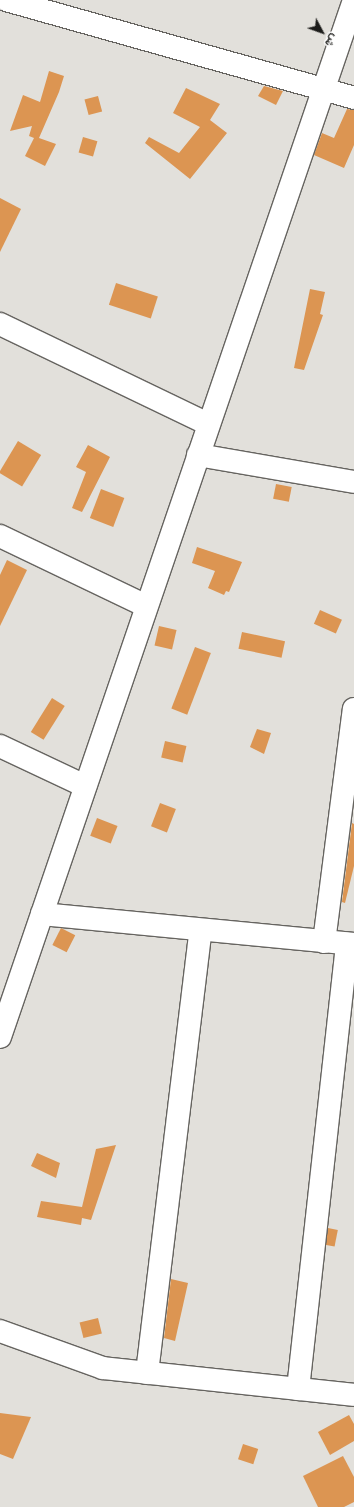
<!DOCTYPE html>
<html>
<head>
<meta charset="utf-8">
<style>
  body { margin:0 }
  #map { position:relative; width:354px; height:1507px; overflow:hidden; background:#e2e0db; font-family:Figtree,Vazirmatn,sans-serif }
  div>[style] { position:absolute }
  .building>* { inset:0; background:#dc9552; transform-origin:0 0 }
  .roads { filter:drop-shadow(1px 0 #666460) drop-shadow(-1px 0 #666460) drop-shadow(0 1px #666460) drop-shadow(0 -1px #666460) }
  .minor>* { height:22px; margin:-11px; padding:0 11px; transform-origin:11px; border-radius:11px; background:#fff }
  span { translate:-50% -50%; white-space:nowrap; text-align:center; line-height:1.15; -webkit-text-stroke:4px #fff; paint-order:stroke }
  .north { position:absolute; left:302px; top:12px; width:40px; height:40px; -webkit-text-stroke:3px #fff; paint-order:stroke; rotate:131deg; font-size:11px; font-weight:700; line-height:16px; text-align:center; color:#1c1c1a }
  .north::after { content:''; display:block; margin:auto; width:14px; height:18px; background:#1c1c1a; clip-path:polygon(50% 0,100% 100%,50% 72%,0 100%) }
</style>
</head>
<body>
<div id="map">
  <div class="building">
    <i style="clip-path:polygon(49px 71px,64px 76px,59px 92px,39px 138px,56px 144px,45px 166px,25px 156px,34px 138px,29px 136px,32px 126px,10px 131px,23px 95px,40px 102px)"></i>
    <i style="clip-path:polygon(264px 86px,283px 91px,276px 105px,258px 96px)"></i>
    <i style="clip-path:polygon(186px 88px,220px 104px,210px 120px,227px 133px,190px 179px,145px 143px,149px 137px,179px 153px,200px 127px,173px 113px)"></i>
    <i style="left:98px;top:96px;width:16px;height:14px;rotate:75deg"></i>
    <i style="clip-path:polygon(347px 109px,354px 110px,354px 145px,344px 168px,314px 155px,322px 133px,334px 138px)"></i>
    <i style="left:83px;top:137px;width:15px;height:16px;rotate:16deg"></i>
    <i style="clip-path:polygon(0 198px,21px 209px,0 252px)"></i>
    <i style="left:116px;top:283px;width:44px;height:23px;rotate:18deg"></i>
    <i style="clip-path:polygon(310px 289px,325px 292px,320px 314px,323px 315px,304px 370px,294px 368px)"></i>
    <i style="left:18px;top:441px;width:27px;height:37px;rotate:31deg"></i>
    <i style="clip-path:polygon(88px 445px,110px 457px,82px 512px,72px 508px,86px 472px,76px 467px)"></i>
    <i style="left:276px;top:484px;width:16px;height:15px;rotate:11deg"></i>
    <i style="left:101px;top:489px;width:25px;height:31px;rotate:21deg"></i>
    <i style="clip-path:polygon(197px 547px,242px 562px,229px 592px,226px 591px,224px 595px,208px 588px,215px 571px,192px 563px)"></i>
    <i style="clip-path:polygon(7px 560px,27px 570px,0 626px,0 575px)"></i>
    <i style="left:320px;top:610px;width:24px;height:15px;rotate:24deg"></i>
    <i style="left:159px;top:626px;width:18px;height:20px;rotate:13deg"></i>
    <i style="left:242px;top:632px;width:44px;height:17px;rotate:12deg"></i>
    <i style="left:195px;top:647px;width:17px;height:66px;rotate:21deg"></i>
    <i style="left:52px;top:698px;width:15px;height:40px;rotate:32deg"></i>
    <i style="clip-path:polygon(257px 729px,271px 733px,264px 754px,250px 747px)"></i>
    <i style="left:165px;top:741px;width:22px;height:17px;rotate:13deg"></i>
    <i style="left:160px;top:803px;width:17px;height:25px;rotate:21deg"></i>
    <i style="left:97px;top:818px;width:22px;height:19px;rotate:21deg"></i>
    <i style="clip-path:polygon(352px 823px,354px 824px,354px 866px,345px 903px,342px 902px)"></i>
    <i style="left:61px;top:928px;width:16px;height:19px;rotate:27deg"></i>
    <i style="clip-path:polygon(116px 1145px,91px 1220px,82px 1218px,81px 1225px,37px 1217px,41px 1201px,82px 1207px,96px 1149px)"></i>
    <i style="clip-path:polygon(37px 1153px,60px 1163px,56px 1178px,31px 1166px)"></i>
    <i style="left:328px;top:1228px;width:10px;height:17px;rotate:11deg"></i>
    <i style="clip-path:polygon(171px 1279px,188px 1283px,175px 1341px,164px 1338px)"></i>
    <i style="left:98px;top:1318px;width:16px;height:19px;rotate:76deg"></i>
    <i style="clip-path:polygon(0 1413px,31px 1417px,13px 1459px,0 1454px)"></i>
    <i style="clip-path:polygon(349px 1415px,354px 1424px,354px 1441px,330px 1455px,318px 1432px)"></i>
    <i style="left:243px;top:1444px;width:16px;height:16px;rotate:18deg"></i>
    <i style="clip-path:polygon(343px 1456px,354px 1477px,354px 1502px,344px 1507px,318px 1507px,303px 1476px)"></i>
  </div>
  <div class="roads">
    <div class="minor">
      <i style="left:6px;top:0;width:362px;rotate:15.7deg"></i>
      <i style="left:0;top:324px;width:231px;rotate:25.7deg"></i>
      <i style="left:198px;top:455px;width:158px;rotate:9.8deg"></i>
      <i style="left:0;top:536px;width:162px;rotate:25.6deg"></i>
      <i style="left:0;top:746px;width:94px;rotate:25.2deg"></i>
      <i style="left:42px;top:914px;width:313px;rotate:5.5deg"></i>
      <i style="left:324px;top:942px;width:235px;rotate:-82.7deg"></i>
      <i style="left:0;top:1037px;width:1096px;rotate:-71.15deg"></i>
      <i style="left:0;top:1331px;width:109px;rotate:19.8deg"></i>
      <i style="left:103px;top:1368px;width:252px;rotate:6.1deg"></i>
      <i style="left:147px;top:1373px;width:446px;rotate:-83.1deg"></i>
      <i style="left:298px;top:1389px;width:448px;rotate:-83.7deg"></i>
    </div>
  </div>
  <div class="north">ش</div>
</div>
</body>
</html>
